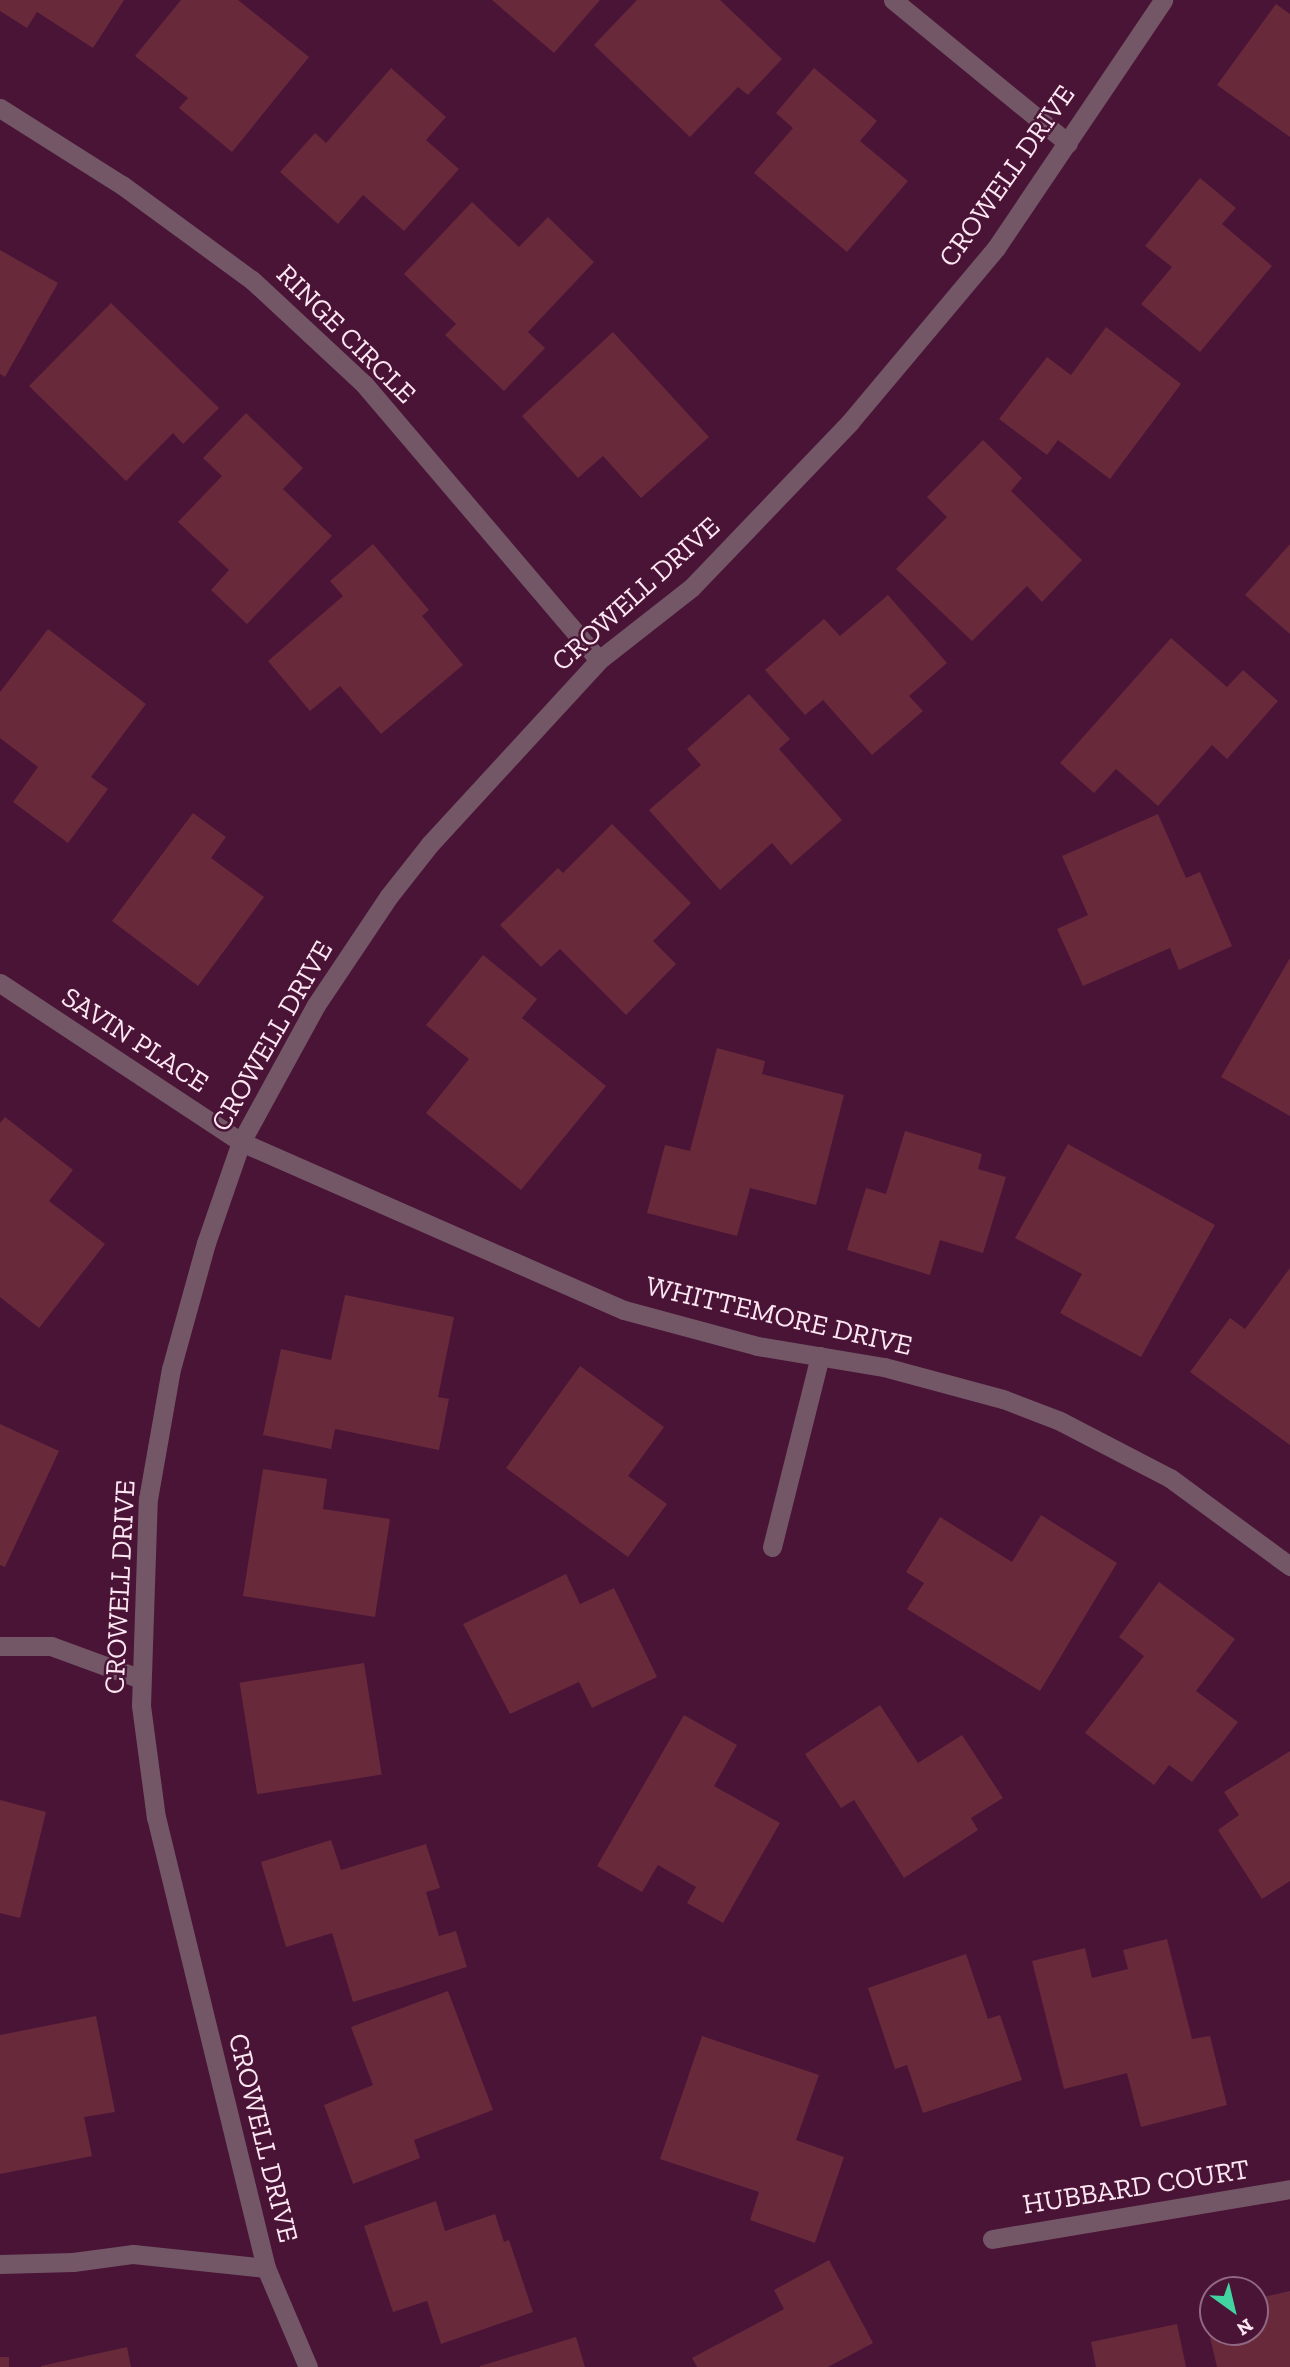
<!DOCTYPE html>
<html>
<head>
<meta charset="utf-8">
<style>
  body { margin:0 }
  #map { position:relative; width:1290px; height:2367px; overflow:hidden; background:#4a1437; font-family:"Zilla Slab",serif }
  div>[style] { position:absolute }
  .building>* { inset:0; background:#68293a; transform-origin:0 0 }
  .minor>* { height:19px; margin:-9.5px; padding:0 9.5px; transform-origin:9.5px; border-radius:9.5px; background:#735766 }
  span { translate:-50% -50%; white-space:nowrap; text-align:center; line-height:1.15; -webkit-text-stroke:5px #4a1437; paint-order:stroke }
  .street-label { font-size:28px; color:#fce6f1 }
  .north { position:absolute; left:1199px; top:2276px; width:70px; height:70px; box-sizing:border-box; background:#4a1437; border:2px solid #916881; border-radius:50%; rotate:146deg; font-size:19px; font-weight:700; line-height:28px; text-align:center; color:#fce6f1 }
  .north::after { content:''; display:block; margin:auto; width:24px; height:32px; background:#41d4a1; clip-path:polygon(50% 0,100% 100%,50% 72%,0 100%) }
</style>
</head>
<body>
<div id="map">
  <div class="building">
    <i style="clip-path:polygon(0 0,124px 0,93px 48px,37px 12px,27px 28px,0 11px)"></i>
    <i style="clip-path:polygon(181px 0,238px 0,309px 57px,232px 152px,179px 108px,188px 98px,135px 56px)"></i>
    <i style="clip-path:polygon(492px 0,600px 0,554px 53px)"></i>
    <i style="clip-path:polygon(637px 0,720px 0,782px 59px,748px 95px,738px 87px,690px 137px,594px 45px)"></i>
    <i style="clip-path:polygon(1276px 4px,1290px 14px,1290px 137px,1217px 85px)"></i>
    <i style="clip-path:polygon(391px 68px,446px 117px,426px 140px,459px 169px,404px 231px,363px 195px,338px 224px,280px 172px,315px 133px,326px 143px)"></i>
    <i style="clip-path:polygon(814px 68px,877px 121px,860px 141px,908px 181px,847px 252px,754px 173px,793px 128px,776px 113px)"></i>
    <i style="clip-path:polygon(1200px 178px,1236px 208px,1222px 224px,1272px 266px,1200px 352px,1141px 304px,1172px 267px,1145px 246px)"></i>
    <i style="clip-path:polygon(472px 202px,519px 247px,548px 217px,594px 262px,528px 332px,545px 348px,504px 391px,445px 335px,456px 324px,404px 274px)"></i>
    <i style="clip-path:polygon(0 250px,58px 283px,5px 377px,0 374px)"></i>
    <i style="clip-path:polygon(111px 303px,219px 408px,183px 444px,173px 433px,126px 481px,29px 386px)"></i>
    <i style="clip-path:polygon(1106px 327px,1181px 384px,1110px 479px,1058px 440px,1047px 455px,999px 419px,1047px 357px,1071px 375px)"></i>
    <i style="clip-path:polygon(613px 332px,709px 437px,641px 498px,603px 456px,578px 478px,522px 416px)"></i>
    <i style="clip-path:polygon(246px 413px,303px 468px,283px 489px,332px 536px,247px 624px,211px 590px,229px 570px,178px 522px,222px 476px,203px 458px)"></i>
    <i style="clip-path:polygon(983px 440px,1022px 478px,1011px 491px,1082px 560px,1042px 602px,1027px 586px,972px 641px,896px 569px,947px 517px,927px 497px)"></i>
    <i style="clip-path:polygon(373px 544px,429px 610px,422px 616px,463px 665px,381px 734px,340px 686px,310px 711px,268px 661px,343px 596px,330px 581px)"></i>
    <i style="clip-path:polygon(1290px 544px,1290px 634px,1245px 595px)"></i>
    <i style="clip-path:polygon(888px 595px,947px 663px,909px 696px,923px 711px,872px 755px,823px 700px,805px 715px,765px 670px,824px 619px,840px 636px)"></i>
    <i style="clip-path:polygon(48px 629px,146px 704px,91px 777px,108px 789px,68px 843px,13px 802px,38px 767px,0 738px,0 692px)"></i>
    <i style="clip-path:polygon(1171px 638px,1227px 687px,1243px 670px,1278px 701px,1227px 759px,1212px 745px,1158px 806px,1116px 769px,1094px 793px,1060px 763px)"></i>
    <i style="clip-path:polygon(749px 694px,790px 739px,779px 749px,842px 820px,791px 865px,772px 843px,720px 890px,649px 810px,701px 765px,687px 749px)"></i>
    <i style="clip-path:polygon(193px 813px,226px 837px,211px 858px,264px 897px,198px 986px,112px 921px)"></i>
    <i style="clip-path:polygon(1158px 814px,1186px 878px,1200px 872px,1232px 946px,1179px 970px,1170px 948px,1083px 986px,1057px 929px,1088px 915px,1062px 856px)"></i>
    <i style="clip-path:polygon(612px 824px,691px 903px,653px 941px,676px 964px,626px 1015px,560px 949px,541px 967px,500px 925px,558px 868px,563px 873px)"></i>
    <i style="clip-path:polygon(483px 955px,537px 999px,522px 1018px,606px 1086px,521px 1190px,426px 1113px,469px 1059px,426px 1025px)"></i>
    <i style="clip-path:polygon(1290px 958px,1290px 1116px,1221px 1077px)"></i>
    <i style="clip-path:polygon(717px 1048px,765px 1061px,762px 1074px,844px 1095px,816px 1205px,750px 1188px,737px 1236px,647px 1213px,665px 1145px,690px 1151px)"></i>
    <i style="clip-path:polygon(5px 1117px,73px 1170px,49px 1201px,105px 1244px,39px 1328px,0 1297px,0 1123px)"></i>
    <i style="clip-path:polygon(905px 1131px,982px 1154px,978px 1169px,1006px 1177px,983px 1253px,940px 1240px,930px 1275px,847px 1250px,866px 1188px,886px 1194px)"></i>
    <i style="clip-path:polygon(1068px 1144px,1215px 1225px,1141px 1357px,1060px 1313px,1082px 1274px,1015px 1238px)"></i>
    <i style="clip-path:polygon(1290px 1268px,1290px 1445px,1190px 1372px,1230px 1318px,1245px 1329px)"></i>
    <i style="clip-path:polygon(345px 1295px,454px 1317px,438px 1397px,449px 1399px,439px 1450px,335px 1429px,331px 1449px,263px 1435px,281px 1349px,331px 1360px)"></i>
    <i style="clip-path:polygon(580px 1366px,664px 1427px,628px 1476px,667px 1504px,628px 1557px,506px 1468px)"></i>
    <i style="clip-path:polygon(0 1424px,59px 1451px,5px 1567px,0 1565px)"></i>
    <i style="clip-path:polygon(263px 1469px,327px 1479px,323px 1509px,390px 1519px,375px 1617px,243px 1596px)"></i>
    <i style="clip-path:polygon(1041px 1515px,1117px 1563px,1040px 1691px,907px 1609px,924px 1583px,906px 1572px,940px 1517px,1012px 1562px)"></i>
    <i style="clip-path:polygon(566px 1574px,580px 1604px,614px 1588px,657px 1677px,592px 1708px,579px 1682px,510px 1714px,463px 1624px)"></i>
    <i style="clip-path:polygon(1159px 1582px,1235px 1639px,1196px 1691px,1238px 1722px,1192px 1782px,1169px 1765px,1154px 1785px,1085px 1733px,1144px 1656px,1119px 1637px)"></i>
    <i style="left:364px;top:1663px;width:113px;height:126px;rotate:81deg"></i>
    <i style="clip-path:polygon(880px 1705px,918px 1763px,962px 1735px,1003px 1798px,971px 1818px,978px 1830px,904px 1878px,854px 1800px,841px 1808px,805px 1754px)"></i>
    <i style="clip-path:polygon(684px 1715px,737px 1745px,714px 1786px,780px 1823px,723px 1923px,687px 1903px,696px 1887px,658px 1865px,642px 1892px,597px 1866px)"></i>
    <i style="clip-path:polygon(1290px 1751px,1290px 1881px,1262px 1899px,1218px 1830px,1239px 1815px,1224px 1792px)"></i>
    <i style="clip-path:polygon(0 1800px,46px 1812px,20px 1918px,0 1913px)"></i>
    <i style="clip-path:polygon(331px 1840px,341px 1870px,426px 1844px,440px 1888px,426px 1892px,439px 1936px,456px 1931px,467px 1967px,353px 2002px,332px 1933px,286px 1947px,261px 1862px)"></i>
    <i style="clip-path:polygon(1167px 1939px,1192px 2039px,1210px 2036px,1227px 2105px,1141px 2127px,1127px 2073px,1064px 2089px,1032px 1961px,1085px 1948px,1092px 1978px,1128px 1969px,1123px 1950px)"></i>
    <i style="clip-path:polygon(966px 1954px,988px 2019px,1000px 2015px,1022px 2080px,923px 2113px,907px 2065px,895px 2069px,868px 1988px)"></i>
    <i style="clip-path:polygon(448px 1991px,493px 2110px,414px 2140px,420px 2158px,353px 2184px,324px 2105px,373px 2085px,351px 2027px)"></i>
    <i style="clip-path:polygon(96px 2016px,115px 2112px,84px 2117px,92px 2156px,0 2174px,0 2035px)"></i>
    <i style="clip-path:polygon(702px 2036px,819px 2075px,796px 2140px,844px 2157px,815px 2243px,750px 2220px,759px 2192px,660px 2159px)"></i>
    <i style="clip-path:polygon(436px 2201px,445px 2231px,495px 2214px,504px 2242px,509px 2240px,533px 2312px,441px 2344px,427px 2301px,393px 2312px,364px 2226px)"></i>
    <i style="clip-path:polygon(829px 2260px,873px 2343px,828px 2367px,697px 2367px,692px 2358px,784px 2309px,774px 2290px)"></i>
    <i style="clip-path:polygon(1290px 2291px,1290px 2367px,1217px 2367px,1204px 2312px,1213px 2310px,1213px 2332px,1255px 2332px,1255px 2299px)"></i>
    <i style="clip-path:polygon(1177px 2324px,1186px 2367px,1096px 2367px,1091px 2342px)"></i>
    <i style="clip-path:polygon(576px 2337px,585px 2367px,480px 2367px,480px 2366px)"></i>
    <i style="clip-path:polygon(127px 2347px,131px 2367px,41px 2367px,41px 2366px)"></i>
    <i style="left:9px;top:2357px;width:10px;height:9px;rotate:90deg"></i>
  </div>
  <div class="minor">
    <i style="left:893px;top:0;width:226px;rotate:39.3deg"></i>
    <i style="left:0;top:108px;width:144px;rotate:32.3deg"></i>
    <i style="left:122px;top:185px;width:161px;rotate:36.2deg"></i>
    <i style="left:252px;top:280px;width:153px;rotate:42.9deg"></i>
    <i style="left:364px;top:384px;width:362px;rotate:49.6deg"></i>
    <i style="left:0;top:983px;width:289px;rotate:33.4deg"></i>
    <i style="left:241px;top:1142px;width:418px;rotate:23.7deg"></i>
    <i style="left:624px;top:1310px;width:138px;rotate:15.1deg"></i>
    <i style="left:757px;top:1346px;width:129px;rotate:9.4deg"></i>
    <i style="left:884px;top:1367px;width:123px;rotate:15.1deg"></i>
    <i style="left:1003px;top:1399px;width:61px;rotate:21.1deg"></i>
    <i style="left:1060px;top:1421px;width:124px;rotate:27.4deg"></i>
    <i style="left:1170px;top:1478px;width:149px;rotate:36.3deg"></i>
    <i style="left:772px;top:1547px;width:197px;rotate:-75.9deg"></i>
    <i style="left:0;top:1646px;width:51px"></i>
    <i style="left:51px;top:1646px;width:96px;rotate:20.1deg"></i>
    <i style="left:992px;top:2239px;width:302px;rotate:-9.5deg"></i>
    <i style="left:0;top:2264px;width:73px;rotate:-1.6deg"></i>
    <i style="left:73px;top:2262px;width:61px;rotate:-7.6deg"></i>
    <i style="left:133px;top:2254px;width:134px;rotate:6deg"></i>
    <i style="left:308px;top:2367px;width:108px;rotate:-113deg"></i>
    <i style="left:266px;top:2268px;width:463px;rotate:-103.7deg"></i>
    <i style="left:156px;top:1818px;width:114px;rotate:-97.6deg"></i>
    <i style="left:141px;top:1705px;width:206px;rotate:-88.1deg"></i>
    <i style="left:148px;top:1499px;width:132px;rotate:-80deg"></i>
    <i style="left:171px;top:1369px;width:131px;rotate:-74.5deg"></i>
    <i style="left:206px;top:1243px;width:107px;rotate:-70.9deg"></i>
    <i style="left:241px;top:1142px;width:156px;rotate:-61.3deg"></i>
    <i style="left:316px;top:1005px;width:131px;rotate:-56.2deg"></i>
    <i style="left:389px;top:896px;width:66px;rotate:-51.7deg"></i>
    <i style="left:430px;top:844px;width:250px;rotate:-47.4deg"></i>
    <i style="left:599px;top:660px;width:118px;rotate:-38.1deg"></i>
    <i style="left:692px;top:587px;width:228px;rotate:-46.2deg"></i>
    <i style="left:850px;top:422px;width:227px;rotate:-50deg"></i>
    <i style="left:996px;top:248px;width:299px;rotate:-56deg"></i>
  </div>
  <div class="street-label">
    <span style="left:1007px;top:176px;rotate:-55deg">CROWELL DRIVE</span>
    <span style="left:346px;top:334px;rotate:45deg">RINGE CIRCLE</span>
    <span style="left:636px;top:594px;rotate:-42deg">CROWELL DRIVE</span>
    <span style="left:272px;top:1036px;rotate:-60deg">CROWELL DRIVE</span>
    <span style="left:135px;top:1040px;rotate:33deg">SAVIN PLACE</span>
    <span style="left:779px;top:1316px;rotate:13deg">WHITTEMORE DRIVE</span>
    <span style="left:120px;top:1587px;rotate:-87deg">CROWELL DRIVE</span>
    <span style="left:263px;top:2138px;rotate:76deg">CROWELL DRIVE</span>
    <span style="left:1136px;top:2187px;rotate:-9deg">HUBBARD COURT</span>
  </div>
  <div class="north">N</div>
</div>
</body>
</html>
